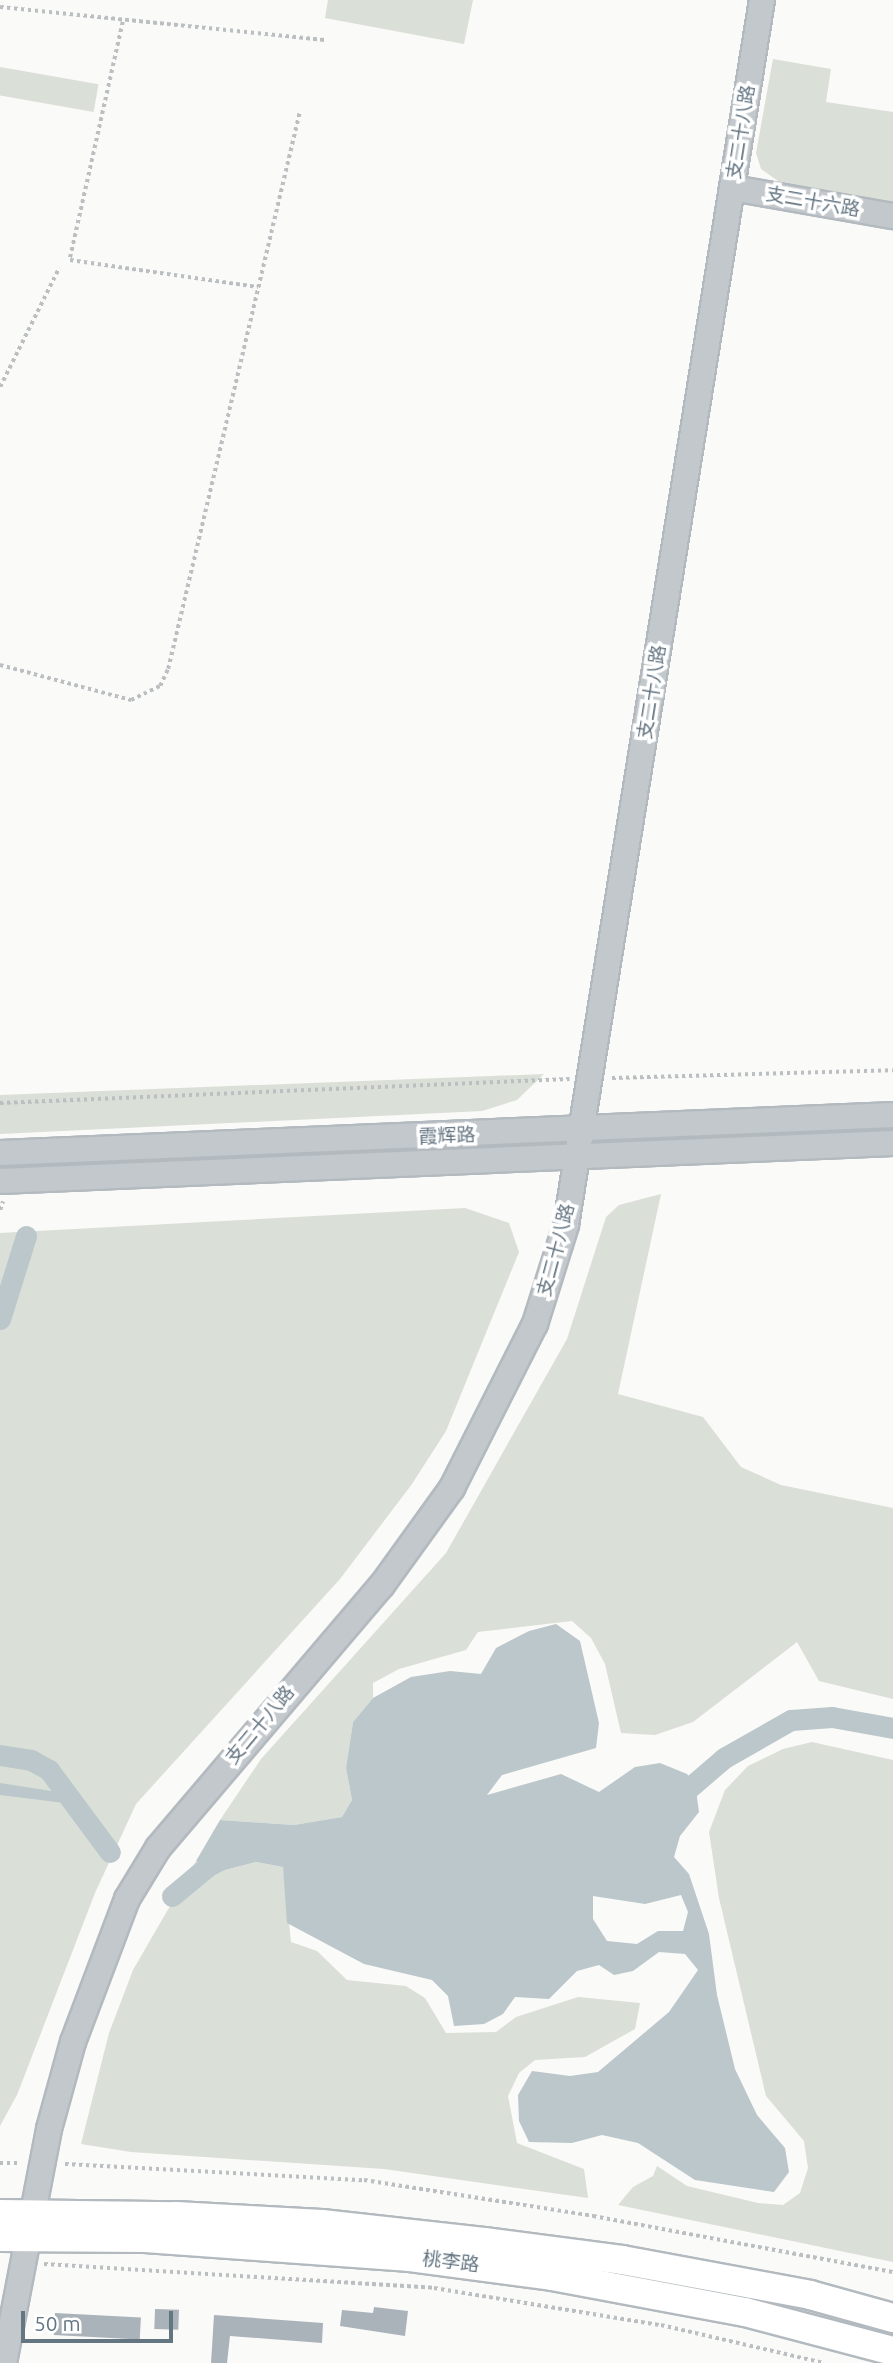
<!DOCTYPE html>
<html>
<head>
<meta charset="utf-8">
<style>
  body { margin:0 }
  #map { position:relative; width:893px; height:2363px; overflow:hidden; background:#fafaf8; font-family:Ubuntu,"Noto Sans SC",sans-serif }
  div>[style] { position:absolute }
  .green>* { inset:0; background:#dadfd7; transform-origin:0 0 }
  .water>* { inset:0; background:#bbc7cb }
  .canal>* { height:21px; margin:-10.5px; padding:0 10.5px; transform-origin:10.5px; border-radius:10.5px; background:#bbc7cb }
  .building>* { inset:0; background:#aab3b9; transform-origin:0 0 }
  .path>* { height:3.5px; margin-top:-1.75px; transform-origin:0; background:repeating-linear-gradient(90deg,#bbbfc2 0 3.5px,transparent 0 7px) }
  .roads { filter:drop-shadow(2px 0 #b3babf) drop-shadow(-2px 0 #b3babf) drop-shadow(0 2px #b3babf) drop-shadow(0 -2px #b3babf) }
  .tertiary>* { height:24px; margin:-12px; padding:0 12px; transform-origin:12px; border-radius:12px; background:#c3c8cc }
  .secondary>* { height:28px; margin:-14px; padding:0 14px; transform-origin:14px; border-radius:14px; background:#fff }
  span { translate:-50% -50%; white-space:nowrap; text-align:center; line-height:1.15; -webkit-text-stroke:7px #fff; paint-order:stroke }
  .street-label { font-size:19px; color:#657683 }
  .scale { position:absolute; left:21px; top:2311px; width:152px; height:32px; box-sizing:border-box; border:4px solid #657683; border-top:0; padding-left:9px; font-size:21px; line-height:24px; white-space:nowrap; color:#657683; -webkit-text-stroke:5px #fff; paint-order:stroke }
</style>
</head>
<body>
<div id="map">
  <div class="green">
    <i style="clip-path:polygon(328px 0,473px 0,464px 44px,325px 18px)"></i>
    <i style="clip-path:polygon(773px 59px,831px 69px,826px 102px,893px 112px,893px 203px,781px 183px,761px 169px,756px 153px)"></i>
    <i style="left:0;top:67px;width:100px;height:28px;rotate:10deg"></i>
    <i style="clip-path:polygon(544px 1074px,517px 1100px,482px 1111px,0 1134px,0 1095px)"></i>
    <i style="clip-path:polygon(661px 1194px,618px 1394px,703px 1417px,741px 1467px,781px 1485px,893px 1508px,893px 1699px,819px 1681px,797px 1642px,693px 1722px,655px 1735px,621px 1733px,605px 1664px,591px 1638px,572px 1621px,478px 1632px,466px 1650px,399px 1669px,373px 1683px,373px 1698px,353px 1722px,346px 1768px,352px 1800px,342px 1817px,294px 1825px,220px 1820px,261px 1759px,446px 1553px,567px 1339px,606px 1217px,619px 1205px)"></i>
    <i style="clip-path:polygon(465px 1208px,509px 1223px,519px 1252px,446px 1431px,412px 1484px,340px 1579px,136px 1804px,95px 1893px,17px 2095px,0 2126px,0 1233px)"></i>
    <i style="clip-path:polygon(812px 1742px,893px 1760px,893px 2262px,618px 2205px,633px 2187px,653px 2176px,657px 2166px,687px 2186px,758px 2203px,783px 2205px,800px 2193px,808px 2168px,804px 2141px,766px 2096px,719px 1898px,709px 1832px,725px 1790px,748px 1766px,783px 1749px)"></i>
    <i style="clip-path:polygon(196px 1861px,221px 1871px,256px 1862px,283px 1867px,291px 1942px,317px 1951px,347px 1980px,406px 1986px,425px 1998px,446px 2033px,496px 2032px,516px 2017px,578px 1997px,640px 2003px,635px 2029px,585px 2057px,535px 2060px,519px 2073px,508px 2096px,517px 2143px,584px 2169px,588px 2198px,384px 2169px,131px 2152px,81px 2144px,109px 2033px,133px 1970px)"></i>
  </div>
  <div class="water">
    <i style="clip-path:polygon(evenodd,556px 1624px,580px 1641px,599px 1723px,596px 1748px,502px 1775px,487px 1795px,561px 1774px,599px 1792px,635px 1767px,660px 1763px,687px 1774px,695px 1783px,699px 1812px,680px 1836px,674px 1857px,689px 1874px,709px 1934px,717px 1995px,735px 2069px,757px 2115px,785px 2148px,789px 2172px,774px 2192px,695px 2180px,638px 2143px,602px 2135px,572px 2143px,529px 2142px,519px 2121px,518px 2095px,532px 2071px,570px 2076px,598px 2072px,669px 2012px,698px 1970px,685px 1954px,659px 1952px,633px 1971px,614px 1975px,599px 1965px,577px 1971px,549px 1999px,515px 1997px,503px 2014px,484px 2024px,454px 2026px,448px 1996px,432px 1980px,364px 1964px,287px 1923px,283px 1867px,256px 1862px,221px 1871px,196px 1861px,220px 1820px,294px 1825px,342px 1817px,352px 1800px,346px 1768px,353px 1722px,373px 1698px,411px 1677px,450px 1671px,481px 1674px,496px 1648px,529px 1631px,556px 1624px,681px 1895px,688px 1912px,683px 1931px,658px 1931px,637px 1944px,607px 1941px,593px 1919px,593px 1896px,645px 1904px,681px 1895px)"></i>
    <i style="clip-path:polygon(0 1783px,64px 1793px,73px 1804px,0 1795px)"></i>
  </div>
  <div class="canal">
    <i style="left:0;top:1319px;width:87px;rotate:-72.6deg"></i>
    <i style="left:0;top:1755px;width:31px;rotate:9deg"></i>
    <i style="left:31px;top:1760px;width:21px;rotate:29deg"></i>
    <i style="left:49px;top:1770px;width:102px;rotate:53.4deg"></i>
    <i style="left:674px;top:1801px;width:66px;rotate:-40.7deg"></i>
    <i style="left:724px;top:1758px;width:77px;rotate:-29.6deg"></i>
    <i style="left:791px;top:1720px;width:41px;rotate:-4.2deg"></i>
    <i style="left:832px;top:1717px;width:62px;rotate:10.2deg"></i>
    <i style="left:172px;top:1896px;width:47px;rotate:-39.8deg"></i>
    <i style="left:208px;top:1866px;width:27px;rotate:-27deg"></i>
  </div>
  <div class="building">
    <i style="clip-path:polygon(374px 2307px,408px 2311px,405px 2336px,340px 2326px,342px 2310px,373px 2313px)"></i>
    <i style="left:155px;top:2309px;width:24px;height:20px;rotate:2deg"></i>
    <i style="left:55px;top:2313px;width:86px;height:22px;rotate:3deg"></i>
    <i style="clip-path:polygon(214px 2315px,323px 2323px,322px 2343px,230px 2336px,227px 2363px,211px 2363px)"></i>
  </div>
  <div class="path">
    <i style="left:0;top:7px;width:326px;rotate:5.8deg"></i>
    <i style="left:123px;top:22px;width:244px;rotate:102.6deg"></i>
    <i style="left:70px;top:260px;width:190px;rotate:8.2deg"></i>
    <i style="left:0;top:387px;width:133px;rotate:-63.6deg"></i>
    <i style="left:0;top:665px;width:136px;rotate:15deg"></i>
    <i style="left:131px;top:700px;width:32px;rotate:-26deg"></i>
    <i style="left:160px;top:686px;width:19px;rotate:-65deg"></i>
    <i style="left:168px;top:669px;width:574px;rotate:-76.71deg"></i>
    <i style="left:612px;top:1078px;width:281px;rotate:-1.6deg"></i>
    <i style="left:0;top:1103px;width:570px;rotate:-2.42deg"></i>
    <i style="left:0;top:1210px;width:9px;rotate:-72deg"></i>
    <i style="left:0;top:2163px;width:19px"></i>
    <i style="left:65px;top:2164px;width:299px;rotate:3.1deg"></i>
    <i style="left:364px;top:2180px;width:232px;rotate:8.9deg"></i>
    <i style="left:593px;top:2216px;width:305px;rotate:10.6deg"></i>
    <i style="left:44px;top:2264px;width:391px;rotate:3.5deg"></i>
    <i style="left:434px;top:2288px;width:230px;rotate:9.3deg"></i>
    <i style="left:661px;top:2325px;width:167px;rotate:13.1deg"></i>
  </div>
  <div class="roads">
    <div class="tertiary">
      <i style="left:732px;top:188px;width:163px;rotate:9.9deg"></i>
      <i style="left:0;top:1153px;width:894px;rotate:-2.44deg"></i>
      <i style="left:0;top:1181px;width:894px;rotate:-2.44deg"></i>
      <i style="left:4px;top:2363px;width:238px;rotate:-79.1deg"></i>
      <i style="left:49px;top:2129px;width:90px;rotate:-74.6deg"></i>
      <i style="left:73px;top:2042px;width:153px;rotate:-69.3deg"></i>
      <i style="left:127px;top:1899px;width:60px;rotate:-58.7deg"></i>
      <i style="left:158px;top:1848px;width:345px;rotate:-49.6deg"></i>
      <i style="left:382px;top:1585px;width:120px;rotate:-54.2deg"></i>
      <i style="left:452px;top:1488px;width:184px;rotate:-63.2deg"></i>
      <i style="left:535px;top:1324px;width:104px;rotate:-72.6deg"></i>
      <i style="left:566px;top:1225px;width:1241px;rotate:-80.91deg"></i>
    </div>
    <div class="secondary">
      <i style="left:0;top:2214px;width:176px;rotate:0.7deg"></i>
      <i style="left:176px;top:2216px;width:146px;rotate:3.1deg"></i>
      <i style="left:322px;top:2224px;width:163px;rotate:6.3deg"></i>
      <i style="left:484px;top:2242px;width:139px;rotate:7.4deg"></i>
      <i style="left:622px;top:2260px;width:191px;rotate:10.5deg"></i>
      <i style="left:810px;top:2295px;width:86px;rotate:15.5deg"></i>
      <i style="left:0;top:2237px;width:145px;rotate:0.4deg"></i>
      <i style="left:145px;top:2238px;width:266px;rotate:4.1deg"></i>
      <i style="left:410px;top:2257px;width:143px;rotate:7.6deg"></i>
      <i style="left:552px;top:2276px;width:196px;rotate:10.6deg"></i>
      <i style="left:745px;top:2312px;width:153px;rotate:14.8deg"></i>
    </div>
  </div>
  <div class="street-label">
    <span style="left:741px;top:132px;rotate:-81deg">支二十八路</span>
    <span style="left:813px;top:202px;rotate:10deg">支二十六路</span>
    <span style="left:652px;top:692px;rotate:-81deg">支二十八路</span>
    <span style="left:447px;top:1136px;rotate:-2deg">霞辉路</span>
    <span style="left:556px;top:1250px;rotate:-75deg">支二十八路</span>
    <span style="left:260px;top:1725px;rotate:-50deg">支二十八路</span>
    <span style="left:451px;top:2262px;rotate:7deg">桃李路</span>
  </div>
  <div class="scale">50 m</div>
</div>
</body>
</html>
